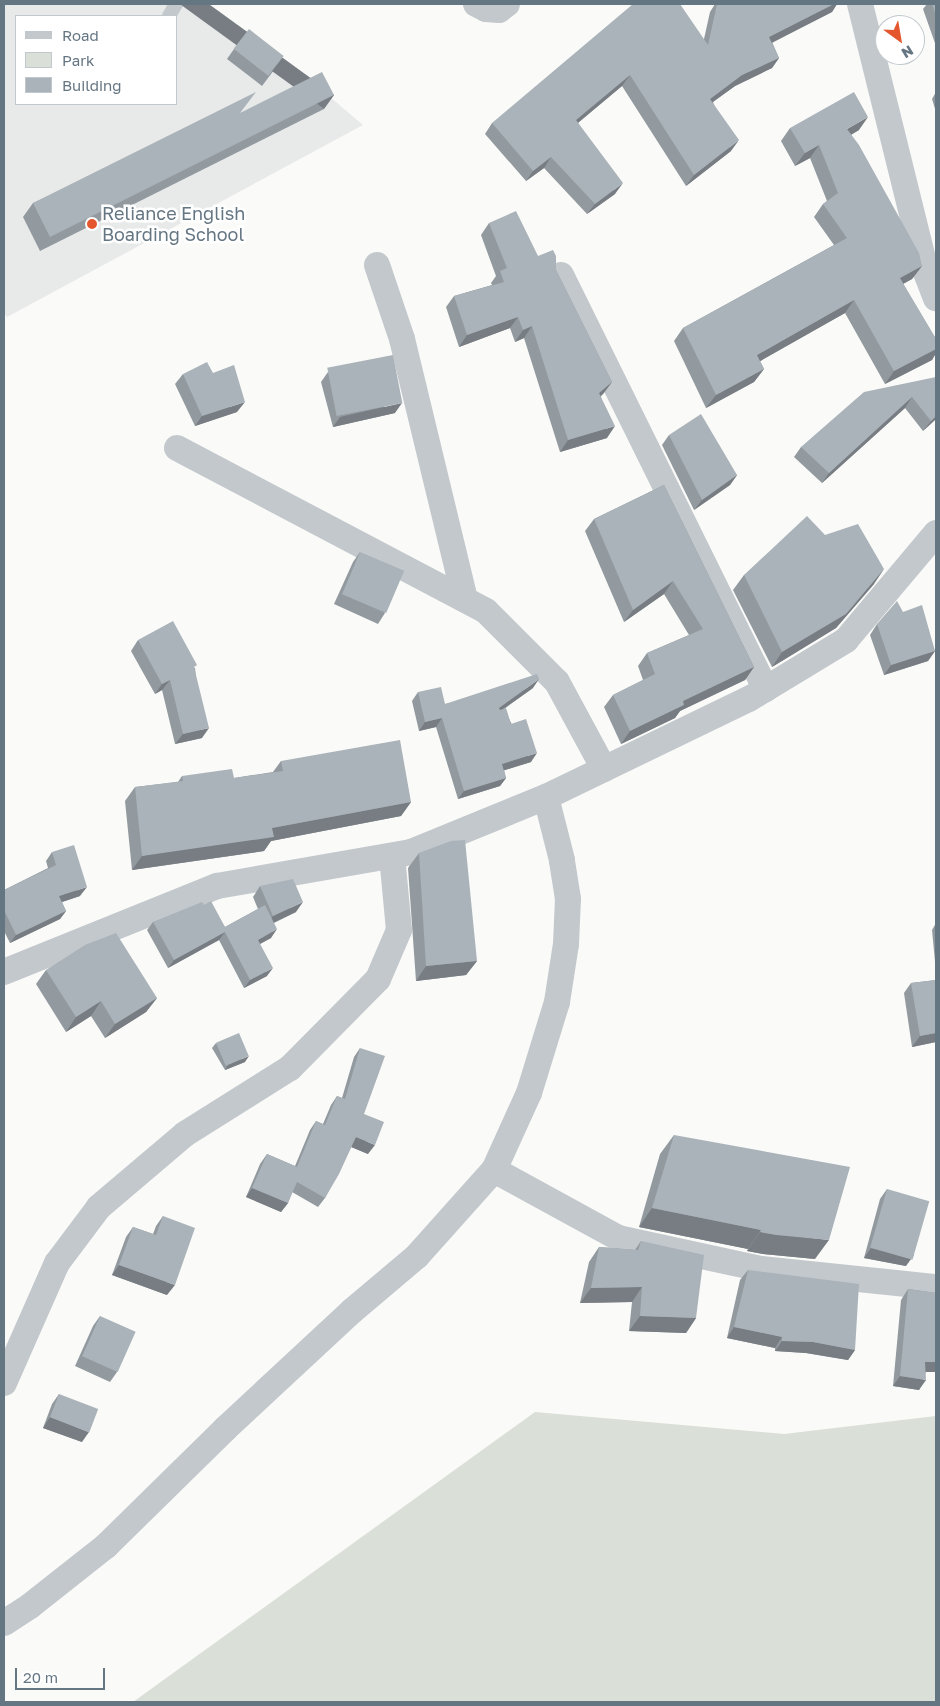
<!DOCTYPE html>
<html>
<head>
<meta charset="utf-8">
<style>
  body { margin:0 }
  #map { position:relative; width:940px; height:1706px; overflow:hidden; background:#fafaf8; font-family:"Golos Text",sans-serif }
  div>[style] { position:absolute }
  .built>* { inset:0; background:#e8e9e9 }
  .green>* { inset:0; background:#dadfd7 }
  .service>* { height:14px; margin:-7px; padding:0 7px; transform-origin:7px; border-radius:7px; background:#c3c8cc }
  .minor>* { height:26px; margin:-13px; padding:0 13px; transform-origin:13px; border-radius:13px; background:#c3c8cc }
  .wall>* { inset:0; background:#929a9f }
  .shaded-wall>* { inset:0; background:#777d82; transform-origin:0 0 }
  .building>* { inset:0; background:#aab3b9; transform-origin:0 0 }
  .dots>* { width:14px; height:14px; translate:-50% -50%; box-sizing:border-box; border:2px solid #fff; border-radius:50% }
  span { translate:-50% -50%; white-space:nowrap; text-align:center; line-height:1.15; -webkit-text-stroke:5px #fff; paint-order:stroke }
  .poi-label { font-size:18px; color:#657683 }
  .left { translate:0 -50%; text-align:left }
  .frame { position:absolute; inset:0; border:5px solid #657683; pointer-events:none }
  .legend { position:absolute; left:15px; top:15px; width:162px; height:90px; box-sizing:border-box; background:#fff; border:1px solid #c1c8cd; margin:0; padding:6px 9px; list-style:none; font-size:15px; color:#657683 }
  .legend li { display:flex; align-items:center; gap:10px; height:25px }
  .legend b { width:25px; border:1px solid #c1c8cd }
  .north { position:absolute; left:875px; top:15px; width:50px; height:50px; box-sizing:border-box; background:#fff; border:1px solid #c1c8cd; border-radius:50%; rotate:148deg; font-size:14px; font-weight:700; line-height:20px; text-align:center; color:#657683 }
  .north::after { content:''; display:block; margin:auto; width:18px; height:22px; background:#e4572e; clip-path:polygon(50% 0,100% 100%,50% 72%,0 100%) }
  .scale { position:absolute; left:15px; top:1668px; width:90px; height:22px; box-sizing:border-box; border:2px solid #657683; border-top:0; padding-left:6px; font-size:15px; line-height:18px; white-space:nowrap; color:#657683; -webkit-text-stroke:4px #fff; paint-order:stroke }
</style>
</head>
<body>
<div id="map">
  <div class="built">
    <i style="clip-path:polygon(evenodd,4px 4px,204px 4px,304px 75px,363px 125px,7px 317px,4px 313px,4px 4px,16px 16px,176px 16px,176px 104px,16px 104px,16px 16px)"></i>
  </div>
  <div class="green">
    <i style="clip-path:polygon(535px 1412px,784px 1434px,936px 1416px,936px 1702px,133px 1702px)"></i>
  </div>
  <div class="service">
    <i style="left:169px;top:16px;width:14px;rotate:-60deg"></i>
  </div>
  <div class="minor">
    <i style="left:476px;top:4px;width:11px;rotate:27deg"></i>
    <i style="left:486px;top:9px;width:13px;rotate:4deg"></i>
    <i style="left:499px;top:10px;width:10px;rotate:-37deg"></i>
    <i style="left:860px;top:4px;width:279px;rotate:76.1deg"></i>
    <i style="left:927px;top:275px;width:25px;rotate:69deg"></i>
    <i style="left:377px;top:265px;width:78px;rotate:71.3deg"></i>
    <i style="left:402px;top:339px;width:268px;rotate:76.4deg"></i>
    <i style="left:561px;top:275px;width:462px;rotate:63.7deg"></i>
    <i style="left:177px;top:448px;width:349px;rotate:27.8deg"></i>
    <i style="left:486px;top:611px;width:100px;rotate:45deg"></i>
    <i style="left:557px;top:682px;width:99px;rotate:61.6deg"></i>
    <i style="left:4px;top:972px;width:230px;rotate:-22deg"></i>
    <i style="left:217px;top:886px;width:197px;rotate:-9.9deg"></i>
    <i style="left:411px;top:852px;width:146px;rotate:-22.2deg"></i>
    <i style="left:546px;top:797px;width:225px;rotate:-25.8deg"></i>
    <i style="left:749px;top:699px;width:114px;rotate:-31.3deg"></i>
    <i style="left:846px;top:640px;width:140px;rotate:-49.9deg"></i>
    <i style="left:494px;top:1170px;width:141px;rotate:28.7deg"></i>
    <i style="left:618px;top:1238px;width:146px;rotate:12.2deg"></i>
    <i style="left:761px;top:1269px;width:176px;rotate:5.9deg"></i>
    <i style="left:4px;top:1383px;width:131px;rotate:-66.2deg"></i>
    <i style="left:57px;top:1263px;width:70px;rotate:-53.1deg"></i>
    <i style="left:99px;top:1207px;width:113px;rotate:-40.3deg"></i>
    <i style="left:185px;top:1134px;width:124px;rotate:-32.2deg"></i>
    <i style="left:290px;top:1068px;width:125px;rotate:-45.3deg"></i>
    <i style="left:378px;top:979px;width:53px;rotate:-66.8deg"></i>
    <i style="left:399px;top:930px;width:74px;rotate:-95.4deg"></i>
    <i style="left:4px;top:1623px;width:31px;rotate:-33deg"></i>
    <i style="left:30px;top:1606px;width:97px;rotate:-38.3deg"></i>
    <i style="left:106px;top:1546px;width:167px;rotate:-44.5deg"></i>
    <i style="left:225px;top:1429px;width:173px;rotate:-42.9deg"></i>
    <i style="left:352px;top:1311px;width:85px;rotate:-40.2deg"></i>
    <i style="left:417px;top:1256px;width:115px;rotate:-48.2deg"></i>
    <i style="left:494px;top:1170px;width:85px;rotate:-65.6deg"></i>
    <i style="left:529px;top:1093px;width:95px;rotate:-72.9deg"></i>
    <i style="left:557px;top:1002px;width:59px;rotate:-81.2deg"></i>
    <i style="left:566px;top:944px;width:45px;rotate:-87.5deg"></i>
    <i style="left:568px;top:899px;width:39px;rotate:-99deg"></i>
    <i style="left:562px;top:860px;width:65px;rotate:-104.3deg"></i>
  </div>
  <div class="wall">
    <i style="clip-path:polygon(715px 4px,837px 4px,832px 12px,772px 42px,779px 58px,772px 68px,735px 86px,713px 102px,731px 151px,686px 186px,622px 86px,578px 123px,615px 194px,587px 214px,544px 168px,526px 181px,485px 134px,492px 123px,704px 39px,710px 12px)"></i>
    <i style="clip-path:polygon(927px 4px,936px 4px,936px 46px,923px 9px)"></i>
    <i style="clip-path:polygon(234px 49px,277px 66px,262px 86px,227px 59px)"></i>
    <i style="clip-path:polygon(936px 92px,936px 112px,932px 99px)"></i>
    <i style="clip-path:polygon(334px 95px,324px 109px,40px 251px,23px 217px,33px 203px,241px 113px)"></i>
    <i style="clip-path:polygon(790px 128px,859px 130px,851px 135px,922px 266px,912px 279px,903px 284px,936px 339px,936px 353px,932px 360px,885px 384px,845px 313px,760px 361px,764px 369px,754px 382px,706px 408px,674px 341px,683px 328px,834px 245px,814px 217px,823px 204px,827px 201px,810px 158px,795px 166px,781px 141px)"></i>
    <i style="clip-path:polygon(489px 223px,538px 256px,556px 270px,612px 382px,603px 394px,601px 396px,607px 438px,560px 452px,524px 338px,515px 342px,510px 328px,459px 347px,446px 307px,454px 296px,492px 285px,491px 283px,496px 276px,481px 235px)"></i>
    <i style="clip-path:polygon(328px 372px,395px 413px,333px 427px,321px 382px)"></i>
    <i style="clip-path:polygon(183px 374px,237px 412px,195px 426px,175px 384px)"></i>
    <i style="clip-path:polygon(936px 377px,936px 419px,923px 431px,905px 408px,822px 483px,794px 457px,801px 447px)"></i>
    <i style="clip-path:polygon(669px 435px,737px 475px,730px 485px,694px 510px,662px 445px)"></i>
    <i style="clip-path:polygon(664px 485px,754px 667px,745px 680px,680px 711px,675px 718px,621px 744px,604px 707px,613px 695px,643px 680px,638px 666px,647px 653px,689px 635px,664px 594px,624px 622px,585px 531px,594px 519px)"></i>
    <i style="clip-path:polygon(825px 535px,874px 584px,836px 628px,772px 667px,733px 590px,744px 575px)"></i>
    <i style="clip-path:polygon(360px 552px,385px 613px,378px 624px,334px 604px,353px 562px)"></i>
    <i style="clip-path:polygon(903px 612px,935px 651px,928px 661px,884px 675px,870px 635px,877px 624px)"></i>
    <i style="clip-path:polygon(138px 640px,195px 668px,202px 738px,175px 744px,162px 690px,155px 694px,131px 651px)"></i>
    <i style="clip-path:polygon(533px 688px,504px 709px,531px 762px,504px 770px,506px 778px,500px 786px,458px 799px,436px 727px,419px 731px,412px 701px,418px 692px,445px 704px)"></i>
    <i style="clip-path:polygon(281px 761px,411px 802px,401px 816px,271px 841px,264px 851px,132px 870px,125px 801px,135px 787px,178px 782px,182px 776px,234px 778px,273px 772px)"></i>
    <i style="clip-path:polygon(52px 852px,80px 896px,62px 902px,66px 911px,60px 919px,10px 943px,4px 931px,4px 890px,48px 868px,46px 861px)"></i>
    <i style="clip-path:polygon(419px 853px,477px 961px,466px 975px,416px 981px,408px 868px)"></i>
    <i style="clip-path:polygon(260px 886px,296px 912px,274px 923px,271px 938px,260px 944px,267px 976px,244px 988px,219px 940px,168px 968px,147px 930px,153px 922px,204px 905px,225px 927px,258px 909px,253px 897px)"></i>
    <i style="clip-path:polygon(936px 923px,936px 972px,932px 930px)"></i>
    <i style="clip-path:polygon(46px 970px,157px 998px,146px 1012px,105px 1038px,91px 1016px,66px 1032px,36px 984px)"></i>
    <i style="clip-path:polygon(936px 980px,936px 1042px,912px 1047px,904px 993px,911px 983px)"></i>
    <i style="clip-path:polygon(216px 1043px,245px 1062px,225px 1070px,212px 1048px)"></i>
    <i style="clip-path:polygon(360px 1048px,364px 1114px,368px 1154px,351px 1147px,325px 1198px,318px 1207px,292px 1192px,288px 1203px,281px 1212px,246px 1197px,260px 1164px,267px 1154px,295px 1166px,310px 1130px,316px 1121px,323px 1124px,331px 1105px,337px 1096px,342px 1098px,354px 1057px)"></i>
    <i style="clip-path:polygon(674px 1135px,815px 1259px,763px 1254px,747px 1251px,748px 1249px,639px 1227px,660px 1154px)"></i>
    <i style="clip-path:polygon(887px 1189px,906px 1266px,864px 1258px,880px 1199px)"></i>
    <i style="clip-path:polygon(163px 1216px,167px 1295px,112px 1275px,126px 1237px,133px 1227px,153px 1234px,156px 1226px)"></i>
    <i style="clip-path:polygon(641px 1241px,696px 1318px,686px 1333px,629px 1331px,632px 1302px,580px 1303px,589px 1262px,599px 1247px,635px 1250px)"></i>
    <i style="clip-path:polygon(748px 1270px,855px 1350px,848px 1360px,806px 1353px,775px 1351px,775px 1348px,727px 1338px,740px 1280px)"></i>
    <i style="clip-path:polygon(908px 1289px,936px 1293px,936px 1372px,926px 1372px,919px 1390px,893px 1386px,901px 1300px)"></i>
    <i style="clip-path:polygon(100px 1316px,117px 1372px,110px 1382px,75px 1366px,93px 1326px)"></i>
    <i style="clip-path:polygon(59px 1394px,82px 1442px,43px 1428px,52px 1404px)"></i>
  </div>
  <div class="shaded-wall">
    <i style="clip-path:polygon(834px 4px,837px 4px,832px 12px,762px 48px,769px 37px)"></i>
    <i style="clip-path:polygon(779px 58px,772px 68px,735px 86px,703px 109px,710px 99px,742px 75px)"></i>
    <i style="clip-path:polygon(630px 75px,622px 86px,568px 131px,576px 120px)"></i>
    <i style="left:334px;top:95px;width:17px;height:318px;rotate:126deg"></i>
    <i style="clip-path:polygon(868px 117px,859px 130px,838px 142px,847px 129px)"></i>
    <i style="clip-path:polygon(739px 140px,731px 151px,686px 186px,694px 175px)"></i>
    <i style="clip-path:polygon(819px 145px,810px 158px,795px 166px,805px 153px)"></i>
    <i style="clip-path:polygon(551px 157px,544px 168px,526px 181px,533px 171px)"></i>
    <i style="clip-path:polygon(623px 183px,615px 194px,587px 214px,595px 204px)"></i>
    <i style="clip-path:polygon(922px 266px,912px 279px,890px 291px,900px 278px)"></i>
    <i style="clip-path:polygon(854px 300px,845px 313px,748px 368px,757px 355px)"></i>
    <i style="clip-path:polygon(518px 317px,510px 328px,459px 347px,467px 335px)"></i>
    <i style="clip-path:polygon(532px 326px,524px 338px,515px 342px,523px 330px)"></i>
    <i style="clip-path:polygon(936px 349px,936px 353px,932px 360px,885px 384px,894px 371px)"></i>
    <i style="clip-path:polygon(764px 369px,754px 382px,706px 408px,716px 395px)"></i>
    <i style="clip-path:polygon(612px 382px,603px 394px,591px 404px,599px 393px)"></i>
    <i style="clip-path:polygon(912px 397px,905px 408px,822px 483px,829px 473px)"></i>
    <i style="clip-path:polygon(245px 402px,237px 412px,195px 426px,202px 416px)"></i>
    <i style="clip-path:polygon(402px 403px,395px 413px,333px 427px,340px 417px)"></i>
    <i style="clip-path:polygon(936px 416px,936px 419px,923px 431px,931px 421px)"></i>
    <i style="clip-path:polygon(615px 426px,607px 438px,560px 452px,568px 440px)"></i>
    <i style="clip-path:polygon(737px 475px,730px 485px,694px 510px,702px 500px)"></i>
    <i style="clip-path:polygon(884px 569px,874px 584px,836px 628px,772px 667px,782px 652px)"></i>
    <i style="clip-path:polygon(673px 581px,664px 594px,624px 622px,633px 610px)"></i>
    <i style="clip-path:polygon(935px 651px,928px 661px,884px 675px,891px 665px)"></i>
    <i style="clip-path:polygon(754px 667px,745px 680px,680px 711px,675px 718px,621px 744px,630px 731px,683px 701px)"></i>
    <i style="clip-path:polygon(539px 679px,533px 688px,493px 716px,499px 708px)"></i>
    <i style="clip-path:polygon(170px 680px,162px 690px,155px 694px,162px 684px)"></i>
    <i style="clip-path:polygon(442px 718px,436px 727px,419px 731px,425px 722px)"></i>
    <i style="clip-path:polygon(209px 728px,202px 738px,175px 744px,183px 734px)"></i>
    <i style="clip-path:polygon(537px 753px,531px 762px,496px 773px,502px 764px)"></i>
    <i style="clip-path:polygon(506px 778px,500px 786px,458px 799px,464px 791px)"></i>
    <i style="clip-path:polygon(411px 802px,401px 816px,271px 841px,264px 851px,132px 870px,142px 856px,272px 828px)"></i>
    <i style="clip-path:polygon(87px 887px,80px 896px,53px 905px,59px 896px)"></i>
    <i style="clip-path:polygon(303px 902px,296px 912px,266px 926px,273px 916px)"></i>
    <i style="clip-path:polygon(66px 911px,60px 919px,10px 943px,16px 935px)"></i>
    <i style="clip-path:polygon(277px 929px,271px 938px,252px 948px,258px 940px)"></i>
    <i style="clip-path:polygon(225px 932px,219px 940px,168px 968px,174px 960px)"></i>
    <i style="clip-path:polygon(477px 961px,466px 975px,416px 981px,426px 966px)"></i>
    <i style="clip-path:polygon(273px 968px,267px 976px,244px 988px,250px 980px)"></i>
    <i style="clip-path:polygon(157px 998px,146px 1012px,105px 1038px,115px 1024px)"></i>
    <i style="clip-path:polygon(101px 1001px,91px 1016px,66px 1032px,76px 1017px)"></i>
    <i style="clip-path:polygon(936px 1033px,936px 1042px,912px 1047px,920px 1036px)"></i>
    <i style="clip-path:polygon(249px 1056px,245px 1062px,225px 1070px,228px 1065px)"></i>
    <i style="clip-path:polygon(356px 1137px,375px 1145px,368px 1154px,349px 1146px)"></i>
    <i style="clip-path:polygon(252px 1188px,288px 1203px,281px 1212px,246px 1197px)"></i>
    <i style="clip-path:polygon(652px 1208px,761px 1230px,748px 1249px,639px 1227px)"></i>
    <i style="clip-path:polygon(760px 1232px,829px 1240px,815px 1259px,763px 1254px,747px 1251px)"></i>
    <i style="clip-path:polygon(871px 1248px,914px 1255px,906px 1266px,864px 1258px)"></i>
    <i style="clip-path:polygon(119px 1265px,175px 1285px,167px 1295px,112px 1275px)"></i>
    <i style="clip-path:polygon(642px 1287px,632px 1302px,580px 1303px,591px 1288px)"></i>
    <i style="clip-path:polygon(640px 1316px,696px 1318px,686px 1333px,629px 1331px)"></i>
    <i style="clip-path:polygon(734px 1327px,782px 1337px,775px 1348px,727px 1338px)"></i>
    <i style="clip-path:polygon(782px 1341px,813px 1342px,855px 1350px,848px 1360px,806px 1353px,775px 1351px)"></i>
    <i style="clip-path:polygon(925px 1362px,936px 1362px,936px 1372px,918px 1372px)"></i>
    <i style="clip-path:polygon(900px 1376px,926px 1380px,919px 1390px,893px 1386px)"></i>
    <i style="clip-path:polygon(50px 1417px,89px 1432px,82px 1442px,43px 1428px)"></i>
  </div>
  <div class="building">
    <i style="clip-path:polygon(633px 4px,680px 4px,708px 45px,717px 4px,834px 4px,769px 37px,779px 58px,742px 75px,710px 99px,739px 140px,694px 175px,630px 75px,576px 120px,623px 183px,595px 204px,551px 157px,533px 171px,492px 123px)"></i>
    <i style="clip-path:polygon(932px 4px,936px 4px,936px 15px)"></i>
    <i style="left:249px;top:29px;width:44px;height:25px;rotate:38deg"></i>
    <i style="clip-path:polygon(322px 72px,334px 95px,50px 237px,33px 203px,256px 92px,240px 113px)"></i>
    <i style="clip-path:polygon(854px 92px,868px 117px,847px 129px,859px 145px,919px 253px,922px 266px,900px 278px,936px 339px,936px 349px,894px 371px,854px 300px,757px 355px,764px 369px,716px 395px,683px 328px,847px 238px,823px 204px,838px 193px,819px 145px,805px 153px,790px 128px)"></i>
    <i style="clip-path:polygon(516px 211px,538px 256px,553px 250px,556px 256px,556px 270px,612px 382px,599px 393px,615px 426px,568px 440px,532px 326px,523px 330px,518px 317px,467px 335px,454px 296px,504px 282px,500px 271px,507px 268px,489px 223px)"></i>
    <i style="left:393px;top:355px;width:49px;height:67px;rotate:79deg"></i>
    <i style="clip-path:polygon(207px 362px,213px 373px,234px 365px,245px 402px,202px 416px,183px 374px)"></i>
    <i style="clip-path:polygon(936px 377px,936px 416px,931px 421px,912px 397px,829px 473px,801px 447px,864px 392px)"></i>
    <i style="clip-path:polygon(701px 414px,737px 475px,702px 500px,669px 435px)"></i>
    <i style="clip-path:polygon(664px 485px,754px 667px,683px 701px,684px 705px,630px 731px,613px 695px,655px 674px,647px 653px,703px 629px,673px 581px,633px 610px,594px 519px)"></i>
    <i style="clip-path:polygon(807px 516px,825px 535px,858px 524px,884px 569px,846px 614px,782px 652px,744px 575px)"></i>
    <i style="left:360px;top:552px;width:48px;height:46px;rotate:23deg"></i>
    <i style="clip-path:polygon(897px 601px,903px 612px,922px 605px,935px 651px,891px 665px,877px 624px)"></i>
    <i style="clip-path:polygon(173px 621px,197px 665px,194px 667px,209px 728px,183px 734px,170px 680px,162px 684px,138px 640px)"></i>
    <i style="clip-path:polygon(537px 674px,539px 679px,499px 708px,500px 710px,506px 708px,511px 724px,526px 719px,537px 753px,502px 764px,506px 778px,464px 791px,442px 718px,425px 722px,418px 692px,441px 687px,445px 704px)"></i>
    <i style="clip-path:polygon(400px 740px,411px 802px,272px 828px,274px 837px,142px 856px,135px 787px,183px 781px,182px 776px,232px 769px,234px 778px,283px 771px,281px 761px)"></i>
    <i style="clip-path:polygon(465px 840px,477px 961px,426px 966px,419px 853px,451px 841px)"></i>
    <i style="clip-path:polygon(74px 845px,87px 887px,59px 896px,66px 911px,16px 935px,4px 910px,4px 890px,56px 865px,52px 852px)"></i>
    <i style="clip-path:polygon(293px 879px,303px 902px,273px 916px,260px 886px)"></i>
    <i style="clip-path:polygon(211px 901px,225px 927px,265px 905px,277px 929px,258px 940px,273px 968px,250px 980px,225px 932px,174px 960px,153px 922px,202px 902px,204px 905px)"></i>
    <i style="clip-path:polygon(116px 933px,157px 998px,115px 1024px,101px 1001px,76px 1017px,46px 970px,85px 945px)"></i>
    <i style="clip-path:polygon(936px 980px,936px 1033px,920px 1036px,911px 983px)"></i>
    <i style="left:239px;top:1033px;width:25px;height:25px;rotate:67deg"></i>
    <i style="clip-path:polygon(360px 1048px,385px 1056px,364px 1114px,384px 1122px,375px 1145px,356px 1137px,339px 1174px,325px 1198px,297px 1182px,288px 1203px,252px 1188px,267px 1154px,297px 1167px,316px 1121px,325px 1125px,337px 1096px,345px 1099px)"></i>
    <i style="clip-path:polygon(674px 1135px,850px 1167px,829px 1240px,776px 1235px,760px 1232px,761px 1230px,652px 1208px)"></i>
    <i style="left:887px;top:1189px;width:44px;height:61px;rotate:16deg"></i>
    <i style="clip-path:polygon(163px 1216px,195px 1228px,175px 1285px,119px 1265px,133px 1227px,156px 1235px)"></i>
    <i style="clip-path:polygon(641px 1241px,704px 1255px,696px 1318px,640px 1316px,642px 1287px,591px 1288px,599px 1247px,638px 1250px)"></i>
    <i style="clip-path:polygon(748px 1270px,859px 1284px,855px 1350px,813px 1342px,782px 1341px,782px 1337px,734px 1327px)"></i>
    <i style="clip-path:polygon(908px 1289px,936px 1293px,936px 1362px,925px 1362px,926px 1380px,900px 1376px)"></i>
    <i style="left:100px;top:1316px;width:39px;height:44px;rotate:24deg"></i>
    <i style="left:59px;top:1394px;width:42px;height:25px;rotate:21deg"></i>
  </div>
  <div class="dots">
    <i style="left:92px;top:224px;background:#e4572e"></i>
  </div>
  <div class="poi-label">
    <span class="left" style="left:102px;top:224px">Reliance English<br>Boarding School</span>
  </div>
  <div class="frame"></div>
  <ul class="legend">
  <li><b style="height:6px;background:#c3c8cc"></b>Road</li>
  <li><b style="height:14px;background:#dadfd7"></b>Park</li>
  <li><b style="height:14px;background:#aab3b9"></b>Building</li>
  </ul>
  <div class="north">N</div>
  <div class="scale">20 m</div>
</div>
</body>
</html>
